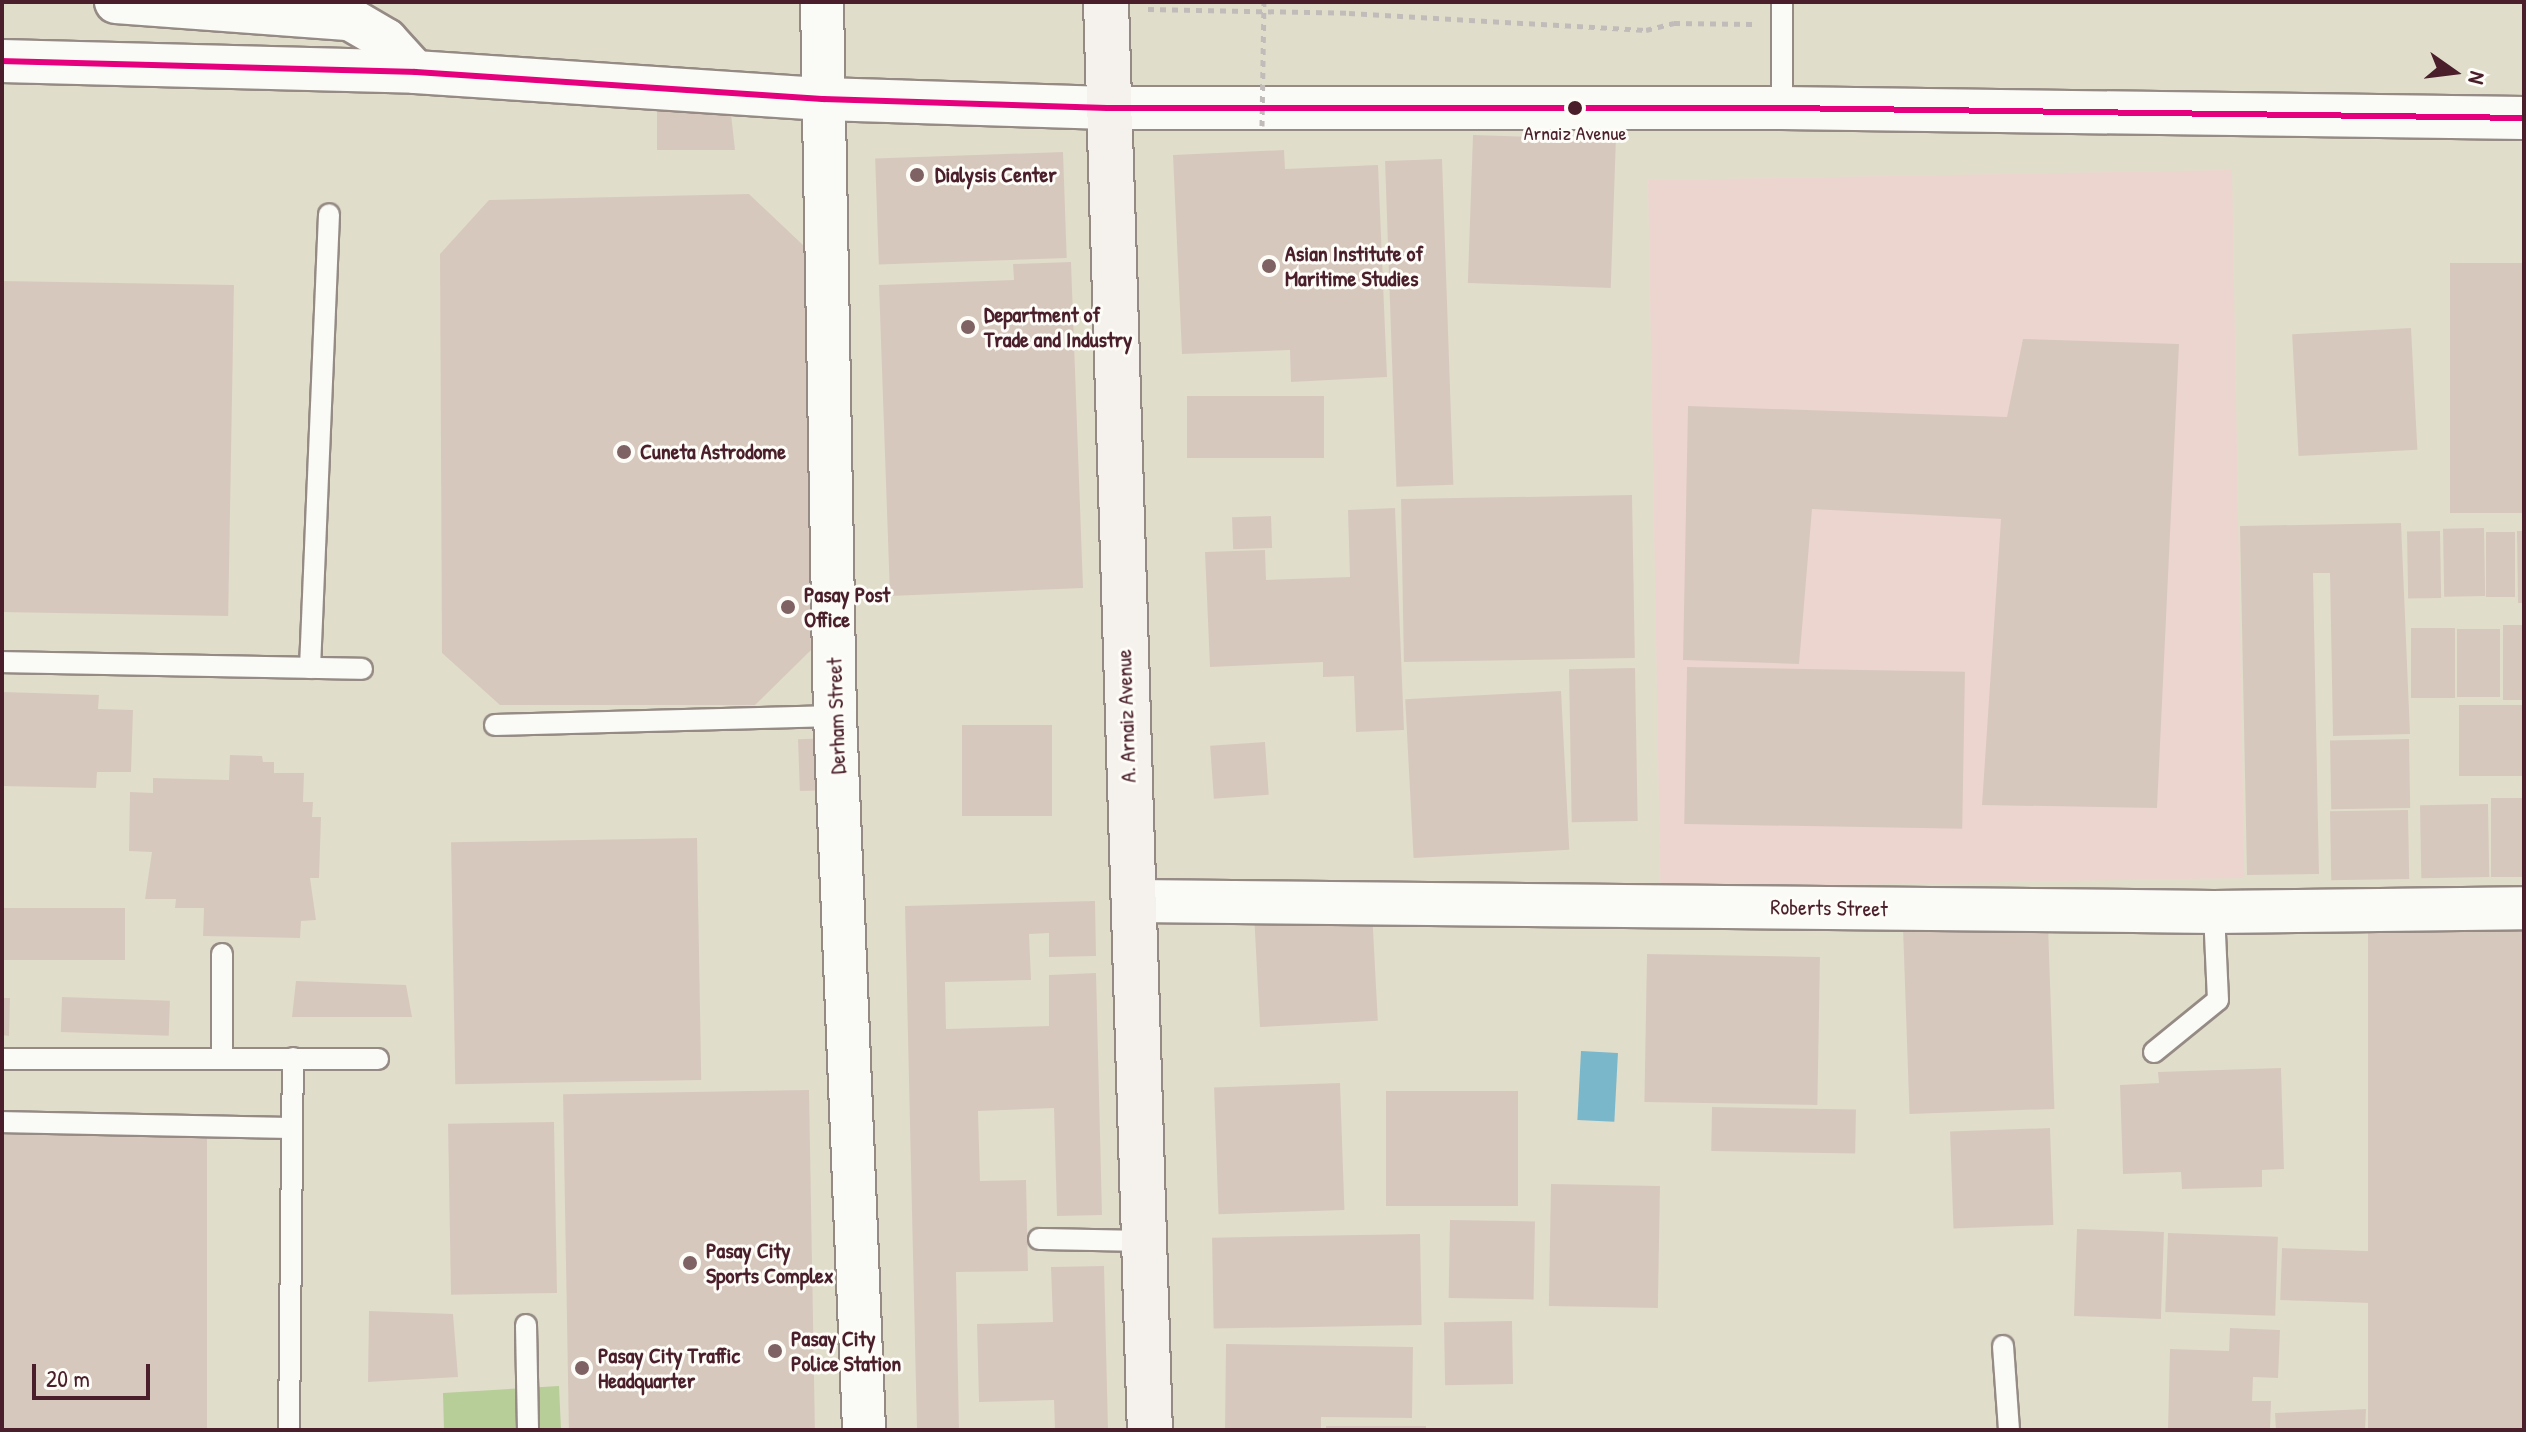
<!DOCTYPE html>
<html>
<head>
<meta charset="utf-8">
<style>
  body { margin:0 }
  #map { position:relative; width:2526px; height:1432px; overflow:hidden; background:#e1ddcb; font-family:"Patrick Hand",sans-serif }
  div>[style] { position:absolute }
  .built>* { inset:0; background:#edd5cf; transform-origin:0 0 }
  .green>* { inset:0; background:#b7ce99 }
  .water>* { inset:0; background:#7ab7cb; transform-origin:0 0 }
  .building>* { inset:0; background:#d7c8be; transform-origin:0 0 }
  .path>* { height:5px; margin-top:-2.5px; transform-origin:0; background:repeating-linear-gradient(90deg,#c1bcba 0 6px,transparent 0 12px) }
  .roads { filter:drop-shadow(2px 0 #958b84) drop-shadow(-2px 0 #958b84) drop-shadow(0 2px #958b84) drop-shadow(0 -2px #958b84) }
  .service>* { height:20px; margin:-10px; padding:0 10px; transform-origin:10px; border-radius:10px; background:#fafaf7 }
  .minor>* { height:42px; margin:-21px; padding:0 21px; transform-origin:21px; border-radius:21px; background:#fafaf7 }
  .secondary>* { height:44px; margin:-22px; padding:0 22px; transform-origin:22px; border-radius:22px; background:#f5f1ec }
  .path-bridge>* { height:5px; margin-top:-2.5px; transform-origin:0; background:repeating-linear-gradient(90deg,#c1bcba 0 6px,transparent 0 12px) }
  .bus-1>* { height:6px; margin:-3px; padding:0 3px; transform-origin:3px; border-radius:3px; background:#e5007d }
  .dots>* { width:22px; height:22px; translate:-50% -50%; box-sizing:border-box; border:4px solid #fdfcf7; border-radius:50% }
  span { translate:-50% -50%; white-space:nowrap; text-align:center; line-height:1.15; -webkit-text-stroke:6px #fdfcf7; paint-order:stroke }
  .bus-label { font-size:20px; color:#4a1f2b }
  .poi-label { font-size:22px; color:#4a1f2b; font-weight:700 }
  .left { translate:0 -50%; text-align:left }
  .street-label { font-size:22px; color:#4a1f2b }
  .frame { position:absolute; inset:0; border:4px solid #4a1f2b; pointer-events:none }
  .north { position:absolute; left:2414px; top:32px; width:80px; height:80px; -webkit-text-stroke:6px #fdfcf7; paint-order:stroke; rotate:104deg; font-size:22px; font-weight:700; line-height:32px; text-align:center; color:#4a1f2b }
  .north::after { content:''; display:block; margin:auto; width:28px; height:36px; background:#4a1f2b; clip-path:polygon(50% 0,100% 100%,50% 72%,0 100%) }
  .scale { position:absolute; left:32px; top:1364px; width:118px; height:36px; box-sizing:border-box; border:4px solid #4a1f2b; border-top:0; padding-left:10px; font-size:24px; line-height:28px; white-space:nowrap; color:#4a1f2b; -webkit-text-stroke:6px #fdfcf7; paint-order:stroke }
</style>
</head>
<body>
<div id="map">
  <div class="built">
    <i style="left:2232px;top:170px;width:708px;height:584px;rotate:89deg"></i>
  </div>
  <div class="green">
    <i style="clip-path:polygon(559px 1386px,561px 1430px,444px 1430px,443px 1393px)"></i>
  </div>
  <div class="water">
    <i style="left:1581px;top:1051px;width:37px;height:69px;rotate:3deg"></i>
  </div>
  <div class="building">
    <i style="clip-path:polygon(657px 108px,731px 114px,735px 150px,657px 150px)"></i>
    <i style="left:1473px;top:135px;width:143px;height:148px;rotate:2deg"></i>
    <i style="clip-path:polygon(1284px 150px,1285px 169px,1378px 165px,1387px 377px,1291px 382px,1290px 350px,1182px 354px,1173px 155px)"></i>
    <i style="left:1063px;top:152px;width:106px;height:188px;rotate:88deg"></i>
    <i style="left:1442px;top:159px;width:326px;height:57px;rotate:88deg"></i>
    <i style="clip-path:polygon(749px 194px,804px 246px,811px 650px,755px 705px,500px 705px,442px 653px,440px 254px,489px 200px)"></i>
    <i style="clip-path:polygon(1071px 262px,1083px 588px,890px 596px,879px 285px,1014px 280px,1013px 264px)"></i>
    <i style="left:2524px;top:263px;width:250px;height:74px;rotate:90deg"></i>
    <i style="left:2px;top:281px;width:232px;height:331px;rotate:1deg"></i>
    <i style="left:2411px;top:328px;width:122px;height:119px;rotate:87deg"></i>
    <i style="clip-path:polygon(2023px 339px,2179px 344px,2157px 808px,1982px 805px,2001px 519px,1812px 509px,1799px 664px,1683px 660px,1688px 406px,2007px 417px)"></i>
    <i style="left:1187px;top:396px;width:137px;height:62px"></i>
    <i style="left:1632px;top:495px;width:163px;height:231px;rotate:89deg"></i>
    <i style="clip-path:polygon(1395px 508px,1404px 730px,1356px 732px,1354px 676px,1323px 677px,1323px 662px,1210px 667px,1205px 552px,1265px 550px,1266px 580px,1350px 577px,1348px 510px)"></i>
    <i style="left:1271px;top:516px;width:32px;height:39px;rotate:88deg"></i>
    <i style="clip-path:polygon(2401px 523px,2410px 734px,2333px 736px,2330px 573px,2313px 573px,2319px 874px,2247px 875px,2240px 526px)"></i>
    <i style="left:2484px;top:528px;width:68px;height:41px;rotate:89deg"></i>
    <i style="left:2440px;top:531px;width:67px;height:33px;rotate:89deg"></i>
    <i style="clip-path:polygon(2517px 531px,2524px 531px,2524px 603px,2518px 603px)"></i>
    <i style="left:2486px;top:532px;width:29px;height:65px"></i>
    <i style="left:2503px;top:625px;width:21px;height:75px"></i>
    <i style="left:2455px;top:628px;width:70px;height:44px;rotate:90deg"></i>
    <i style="left:2457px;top:629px;width:43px;height:68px"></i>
    <i style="left:1687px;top:667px;width:278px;height:157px;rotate:1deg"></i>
    <i style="left:1635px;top:668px;width:153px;height:66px;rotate:89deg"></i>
    <i style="left:1561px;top:691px;width:159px;height:156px;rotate:87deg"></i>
    <i style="clip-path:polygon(2px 692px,99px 695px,98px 709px,133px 710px,131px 772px,97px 772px,96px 788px,2px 786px)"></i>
    <i style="left:2459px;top:705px;width:65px;height:71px"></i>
    <i style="left:962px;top:725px;width:90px;height:91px"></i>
    <i style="left:831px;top:738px;width:52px;height:33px;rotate:88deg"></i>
    <i style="left:2409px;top:739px;width:69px;height:79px;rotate:89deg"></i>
    <i style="left:1265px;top:742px;width:53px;height:55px;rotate:86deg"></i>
    <i style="clip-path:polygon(230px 755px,262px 756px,263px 762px,274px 762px,274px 773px,304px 773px,303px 802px,313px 802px,312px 817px,321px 817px,319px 878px,310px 878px,316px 920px,301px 921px,300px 938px,203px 936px,204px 908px,175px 908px,176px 899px,145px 899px,152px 852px,129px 851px,130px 792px,153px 793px,153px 778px,229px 780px)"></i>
    <i style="left:2524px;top:798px;width:79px;height:33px;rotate:90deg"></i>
    <i style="left:2488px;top:804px;width:73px;height:68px;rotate:89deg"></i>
    <i style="left:2408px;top:810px;width:69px;height:78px;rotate:89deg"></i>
    <i style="left:697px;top:838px;width:242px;height:246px;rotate:89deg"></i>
    <i style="clip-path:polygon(1095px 901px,1096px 956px,1049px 957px,1049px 933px,1029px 934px,1031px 980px,945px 982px,946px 1029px,1049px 1026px,1049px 975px,1096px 973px,1102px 1215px,1057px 1216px,1054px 1108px,978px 1111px,980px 1181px,1026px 1180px,1028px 1271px,956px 1272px,959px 1430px,917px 1430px,905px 906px)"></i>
    <i style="left:125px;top:908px;width:52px;height:123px;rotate:90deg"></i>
    <i style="left:1372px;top:910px;width:111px;height:118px;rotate:87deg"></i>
    <i style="left:2048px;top:925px;width:184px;height:145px;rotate:88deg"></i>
    <i style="left:2524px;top:926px;width:504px;height:156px;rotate:90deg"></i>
    <i style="left:1647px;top:954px;width:173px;height:148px;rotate:1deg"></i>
    <i style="clip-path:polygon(296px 981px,406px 985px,412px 1017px,292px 1017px)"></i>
    <i style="left:62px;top:997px;width:108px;height:35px;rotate:2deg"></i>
    <i style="clip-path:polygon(2px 998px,10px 998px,9px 1036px,2px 1035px)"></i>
    <i style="clip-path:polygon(2281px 1068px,2284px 1169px,2262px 1170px,2262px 1187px,2182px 1189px,2181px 1172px,2123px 1174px,2120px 1085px,2159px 1083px,2158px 1072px)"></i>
    <i style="left:1340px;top:1083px;width:127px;height:126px;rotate:88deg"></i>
    <i style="left:809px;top:1090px;width:340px;height:246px;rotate:89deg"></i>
    <i style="left:1518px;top:1091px;width:115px;height:132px;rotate:90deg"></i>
    <i style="left:1712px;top:1107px;width:144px;height:44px;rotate:1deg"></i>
    <i style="left:554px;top:1122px;width:171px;height:106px;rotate:89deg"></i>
    <i style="left:2050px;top:1128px;width:97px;height:100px;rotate:88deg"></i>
    <i style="left:2px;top:1131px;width:205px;height:299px"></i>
    <i style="left:1551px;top:1184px;width:109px;height:122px;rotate:1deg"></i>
    <i style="left:1450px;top:1220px;width:85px;height:78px;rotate:1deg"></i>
    <i style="left:2077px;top:1229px;width:87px;height:87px;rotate:2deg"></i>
    <i style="left:2168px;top:1233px;width:110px;height:79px;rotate:2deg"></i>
    <i style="left:1420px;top:1234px;width:91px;height:208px;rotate:89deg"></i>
    <i style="left:2282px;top:1248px;width:90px;height:52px;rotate:2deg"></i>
    <i style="clip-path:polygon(1104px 1266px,1108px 1430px,1055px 1430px,1054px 1400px,979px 1402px,977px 1324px,1053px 1322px,1051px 1267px)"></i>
    <i style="clip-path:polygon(369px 1311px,453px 1314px,458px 1377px,368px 1382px)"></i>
    <i style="left:1512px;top:1321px;width:63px;height:68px;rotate:89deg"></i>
    <i style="clip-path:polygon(2230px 1328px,2280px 1330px,2278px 1378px,2253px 1377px,2252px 1401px,2271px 1401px,2270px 1430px,2168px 1430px,2170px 1349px,2229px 1351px)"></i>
    <i style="clip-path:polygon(1226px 1344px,1413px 1347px,1412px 1418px,1321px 1417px,1321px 1430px,1225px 1430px)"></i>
    <i style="clip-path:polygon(2366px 1409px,2365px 1430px,2276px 1430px,2275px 1413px)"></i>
    <i style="left:1326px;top:1426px;width:100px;height:4px"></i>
  </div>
  <div class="path">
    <i style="left:1148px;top:9px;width:201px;rotate:1.1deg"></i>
    <i style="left:1349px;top:13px;width:297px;rotate:3.3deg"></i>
    <i style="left:1646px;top:30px;width:29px;rotate:-14deg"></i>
    <i style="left:1674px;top:23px;width:79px;rotate:0.7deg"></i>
  </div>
  <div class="roads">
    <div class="service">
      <i style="left:1782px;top:2px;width:106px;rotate:90deg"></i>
      <i style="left:2px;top:662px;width:360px;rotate:1.1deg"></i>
      <i style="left:310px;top:668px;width:454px;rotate:-87.6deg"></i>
      <i style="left:495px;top:725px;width:340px;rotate:-1.5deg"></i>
      <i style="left:2154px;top:1052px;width:82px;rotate:-39.1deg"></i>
      <i style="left:2218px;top:1000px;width:88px;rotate:-92.6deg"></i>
      <i style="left:222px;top:1058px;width:104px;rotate:-90deg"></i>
      <i style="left:2px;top:1059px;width:376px"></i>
      <i style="left:2px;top:1122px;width:290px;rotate:1.2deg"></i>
      <i style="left:1039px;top:1239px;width:108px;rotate:1.1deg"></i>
      <i style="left:526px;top:1325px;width:105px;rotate:88.9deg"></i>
      <i style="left:2003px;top:1346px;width:84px;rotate:85.9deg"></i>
      <i style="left:289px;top:1430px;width:372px;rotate:-89.4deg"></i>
    </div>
    <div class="minor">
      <i style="left:116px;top:2px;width:235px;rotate:4.2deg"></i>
      <i style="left:350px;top:19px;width:42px;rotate:30.3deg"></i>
      <i style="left:386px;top:40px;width:43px;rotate:47.8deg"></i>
      <i style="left:822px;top:2px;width:714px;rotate:88.96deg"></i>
      <i style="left:835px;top:716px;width:715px;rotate:87.67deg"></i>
      <i style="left:2px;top:61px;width:413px;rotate:1.5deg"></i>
      <i style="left:415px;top:72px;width:409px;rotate:3.8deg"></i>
      <i style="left:823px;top:99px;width:284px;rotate:1.8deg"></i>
      <i style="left:1107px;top:108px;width:675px"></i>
      <i style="left:1782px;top:108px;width:742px;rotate:0.77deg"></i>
      <i style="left:1135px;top:901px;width:1079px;rotate:0.58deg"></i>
      <i style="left:2214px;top:912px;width:310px;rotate:-0.7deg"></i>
    </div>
    <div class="secondary">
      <i style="left:1106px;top:2px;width:1429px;rotate:88.24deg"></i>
    </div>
  </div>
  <div class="path-bridge">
    <i style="left:1262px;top:126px;width:124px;rotate:-89.1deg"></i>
  </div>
  <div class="bus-1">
    <i style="left:2px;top:61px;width:413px;rotate:1.5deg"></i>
    <i style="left:415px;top:72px;width:409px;rotate:3.8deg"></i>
    <i style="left:823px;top:99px;width:284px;rotate:1.8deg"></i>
    <i style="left:1107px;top:108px;width:675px"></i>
    <i style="left:1782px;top:108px;width:742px;rotate:0.77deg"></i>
  </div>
  <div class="dots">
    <i style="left:1575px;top:108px;background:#4a1f2b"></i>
    <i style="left:917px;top:175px;background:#7f6263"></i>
    <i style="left:1269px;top:266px;background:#7f6263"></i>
    <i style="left:968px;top:327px;background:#7f6263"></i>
    <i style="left:624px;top:452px;background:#7f6263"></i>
    <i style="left:788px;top:607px;background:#7f6263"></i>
    <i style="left:690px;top:1263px;background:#7f6263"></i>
    <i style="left:775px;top:1351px;background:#7f6263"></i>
    <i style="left:582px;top:1368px;background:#7f6263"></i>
  </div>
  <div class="bus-label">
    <span style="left:1575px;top:132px">Arnaiz Avenue</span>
  </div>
  <div class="poi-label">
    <span class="left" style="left:935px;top:175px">Dialysis Center</span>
    <span class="left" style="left:1285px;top:266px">Asian Institute of<br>Maritime Studies</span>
    <span class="left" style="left:984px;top:327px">Department of<br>Trade and Industry</span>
    <span class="left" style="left:640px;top:452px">Cuneta Astrodome</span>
    <span class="left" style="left:804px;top:607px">Pasay Post<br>Office</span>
    <span class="left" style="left:706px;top:1263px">Pasay City<br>Sports Complex</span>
    <span class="left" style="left:791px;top:1351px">Pasay City<br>Police Station</span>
    <span class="left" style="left:598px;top:1368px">Pasay City Traffic<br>Headquarter</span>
  </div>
  <div class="street-label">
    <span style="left:836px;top:716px;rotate:-92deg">Derham Street</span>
    <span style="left:1126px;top:716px;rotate:-92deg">A. Arnaiz Avenue</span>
    <span style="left:1829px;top:908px;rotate:1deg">Roberts Street</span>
  </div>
  <div class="frame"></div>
  <div class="north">N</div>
  <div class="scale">20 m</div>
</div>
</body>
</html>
